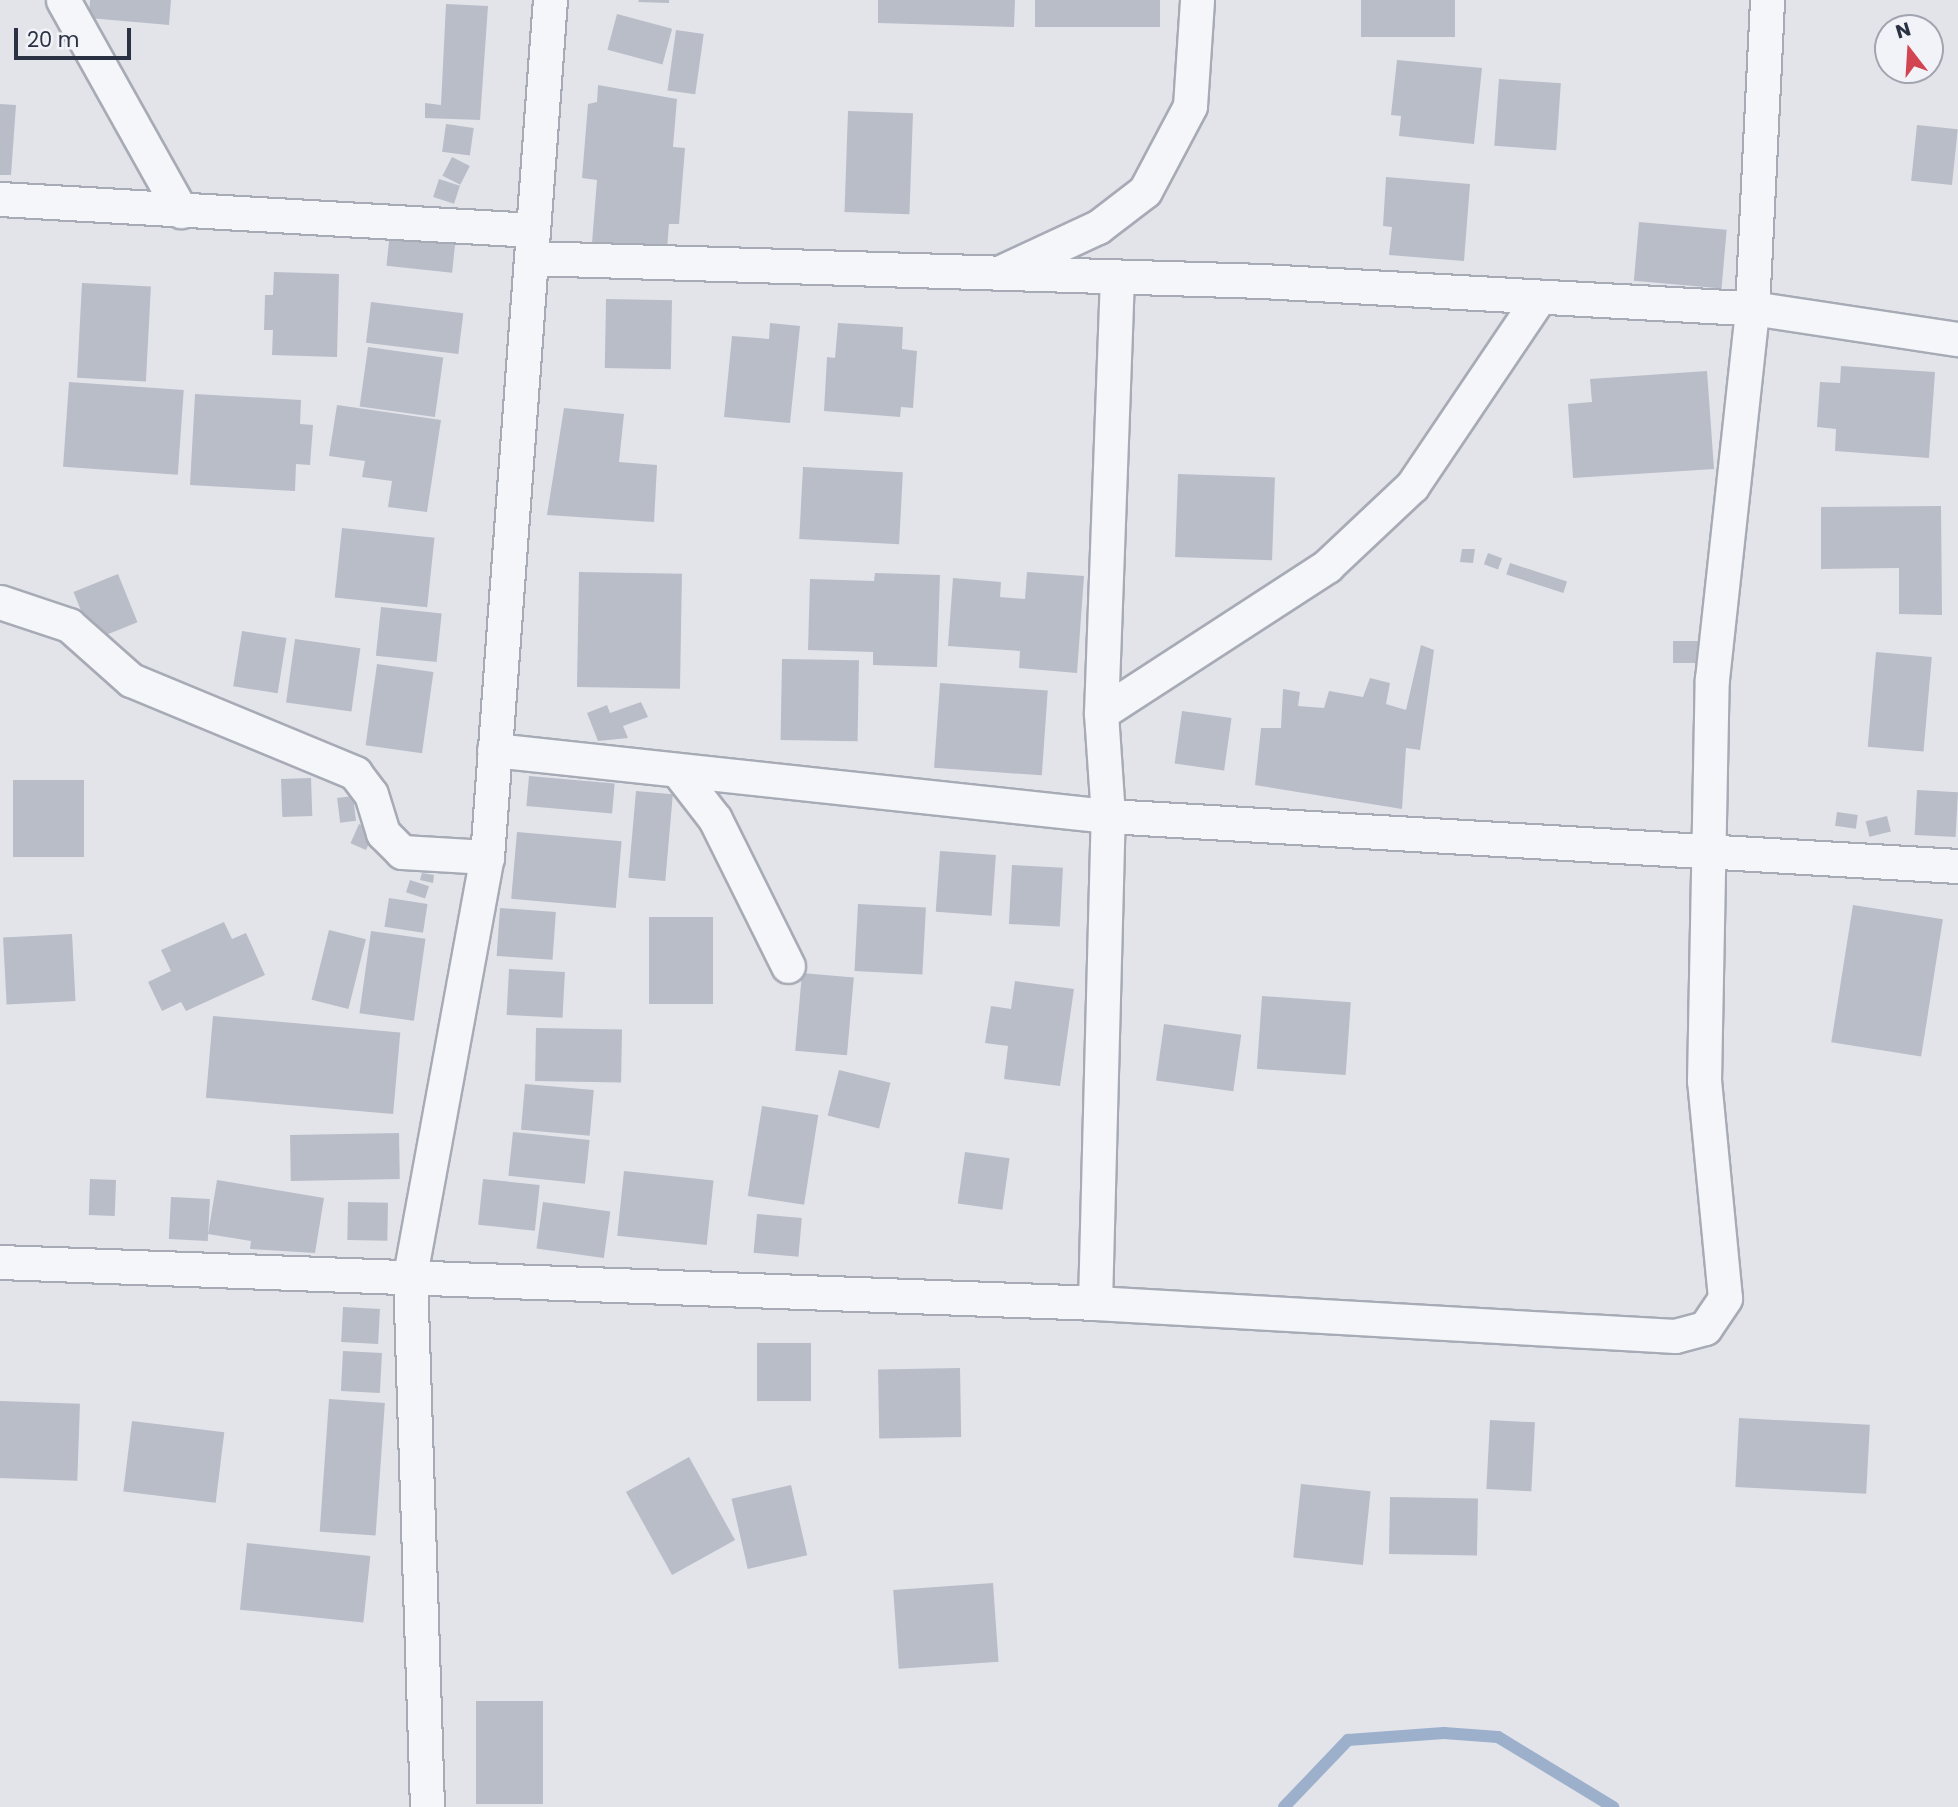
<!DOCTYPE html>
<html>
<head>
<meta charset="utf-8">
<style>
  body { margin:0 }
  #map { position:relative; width:1958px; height:1807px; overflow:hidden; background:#e2e4ea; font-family:Poppins,sans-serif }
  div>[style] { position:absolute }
  .stream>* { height:12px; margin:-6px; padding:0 6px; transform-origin:6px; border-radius:6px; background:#9cafcb }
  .building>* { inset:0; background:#b9bdc8; transform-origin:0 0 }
  .roads { filter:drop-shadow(2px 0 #a7abb5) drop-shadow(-2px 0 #a7abb5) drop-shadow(0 2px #a7abb5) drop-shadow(0 -2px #a7abb5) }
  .street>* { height:33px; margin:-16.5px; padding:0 16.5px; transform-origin:16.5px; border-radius:16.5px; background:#f4f6f9 }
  span { translate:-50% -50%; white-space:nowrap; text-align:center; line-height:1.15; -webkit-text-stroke:5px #f1f3f8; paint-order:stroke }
  .north { position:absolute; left:1874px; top:14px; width:70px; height:70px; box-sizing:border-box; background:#f1f3f8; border:2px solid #a1a5b0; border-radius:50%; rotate:343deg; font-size:19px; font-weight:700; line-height:28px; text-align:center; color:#293143 }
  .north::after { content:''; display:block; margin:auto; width:24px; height:32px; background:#d2444f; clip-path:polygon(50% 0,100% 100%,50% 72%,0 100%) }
  .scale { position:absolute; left:14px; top:28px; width:117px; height:32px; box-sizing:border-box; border:4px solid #293143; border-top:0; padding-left:9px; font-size:21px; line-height:24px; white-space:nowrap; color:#293143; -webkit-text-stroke:5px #f1f3f8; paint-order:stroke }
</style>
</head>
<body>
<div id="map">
  <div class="stream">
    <i style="left:1284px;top:1807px;width:93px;rotate:-46.3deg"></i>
    <i style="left:1348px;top:1740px;width:96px;rotate:-4.2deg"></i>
    <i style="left:1444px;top:1733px;width:54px;rotate:4.2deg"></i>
    <i style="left:1498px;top:1737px;width:135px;rotate:31.3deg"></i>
  </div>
  <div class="building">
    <i style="clip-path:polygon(90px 0,171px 0,169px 25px,89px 18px)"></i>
    <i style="clip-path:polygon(639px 0,669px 0,669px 3px,638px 2px)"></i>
    <i style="clip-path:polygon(878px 0,1015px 0,1014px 27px,878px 23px)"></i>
    <i style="left:1035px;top:0;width:125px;height:27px"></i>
    <i style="left:1361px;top:0;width:94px;height:37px"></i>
    <i style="clip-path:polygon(446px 4px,488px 6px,480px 120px,425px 118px,425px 103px,441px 105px)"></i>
    <i style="left:617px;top:14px;width:57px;height:37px;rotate:15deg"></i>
    <i style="left:676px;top:30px;width:28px;height:61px;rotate:8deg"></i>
    <i style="clip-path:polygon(1397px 60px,1482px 68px,1474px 144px,1399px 136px,1401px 116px,1391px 115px)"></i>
    <i style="left:1499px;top:79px;width:62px;height:67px;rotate:4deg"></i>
    <i style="clip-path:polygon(598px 85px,677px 99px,673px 147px,685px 148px,679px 224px,669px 224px,667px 249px,592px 243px,597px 180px,582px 178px,588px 104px,597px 102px)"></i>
    <i style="clip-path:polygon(0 104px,16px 105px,11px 175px,0 175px)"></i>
    <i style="left:848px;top:111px;width:65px;height:101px;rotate:2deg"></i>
    <i style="left:446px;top:124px;width:28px;height:28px;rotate:8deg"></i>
    <i style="left:1917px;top:125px;width:41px;height:56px;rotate:6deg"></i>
    <i style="left:452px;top:157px;width:20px;height:21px;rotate:27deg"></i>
    <i style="clip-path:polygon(1386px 177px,1470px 184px,1464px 261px,1389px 255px,1392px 227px,1383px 226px)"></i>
    <i style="left:439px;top:179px;width:22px;height:19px;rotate:18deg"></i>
    <i style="left:1639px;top:222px;width:88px;height:59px;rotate:5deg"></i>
    <i style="left:390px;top:232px;width:66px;height:34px;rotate:6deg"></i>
    <i style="clip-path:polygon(274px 272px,339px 274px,337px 357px,272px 355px,273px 330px,264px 330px,265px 295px,273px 295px)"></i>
    <i style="left:82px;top:283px;width:69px;height:95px;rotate:3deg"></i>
    <i style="left:606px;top:299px;width:66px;height:69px;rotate:1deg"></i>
    <i style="left:371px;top:302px;width:93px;height:41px;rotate:7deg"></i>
    <i style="clip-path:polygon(770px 323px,800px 326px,790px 423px,724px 417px,732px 336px,769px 339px)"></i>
    <i style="clip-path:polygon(838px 323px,903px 327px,902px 349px,917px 351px,913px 408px,901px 407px,900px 417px,824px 411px,827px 357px,835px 358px)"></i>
    <i style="left:368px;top:347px;width:76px;height:60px;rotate:8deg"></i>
    <i style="clip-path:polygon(1841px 366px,1935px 372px,1929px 458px,1835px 451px,1836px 429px,1817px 427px,1820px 382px,1840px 383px)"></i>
    <i style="clip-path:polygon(1707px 371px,1714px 469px,1573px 478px,1568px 404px,1592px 402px,1590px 379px)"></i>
    <i style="left:69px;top:382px;width:115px;height:85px;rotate:4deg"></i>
    <i style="clip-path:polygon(195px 394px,301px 400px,300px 424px,313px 425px,310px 465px,296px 464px,295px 491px,190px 485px)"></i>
    <i style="clip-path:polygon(337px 405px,441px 420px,427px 512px,388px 507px,392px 481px,362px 477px,365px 461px,329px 456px)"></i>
    <i style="clip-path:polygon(564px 408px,624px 414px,619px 462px,657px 465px,654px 522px,547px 515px)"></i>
    <i style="left:803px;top:467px;width:100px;height:72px;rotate:3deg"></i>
    <i style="left:1178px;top:474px;width:97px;height:83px;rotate:2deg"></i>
    <i style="clip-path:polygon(1941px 506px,1942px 615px,1899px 614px,1899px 568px,1821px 569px,1821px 507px)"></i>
    <i style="left:342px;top:528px;width:93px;height:70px;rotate:6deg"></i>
    <i style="clip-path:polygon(1462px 549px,1475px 549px,1473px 563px,1460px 562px)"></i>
    <i style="left:1488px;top:553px;width:15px;height:12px;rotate:20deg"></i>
    <i style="left:1510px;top:563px;width:60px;height:12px;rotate:18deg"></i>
    <i style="left:579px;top:572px;width:103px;height:115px;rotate:1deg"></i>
    <i style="clip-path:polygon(1027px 572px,1084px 576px,1077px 673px,1019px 668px,1020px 651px,948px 646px,953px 578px,1001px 582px,1000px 597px,1025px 599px)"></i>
    <i style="clip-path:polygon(875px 573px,940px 575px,937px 667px,873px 665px,873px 652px,808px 650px,810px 579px,874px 581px)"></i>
    <i style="left:118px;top:574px;width:52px;height:48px;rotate:68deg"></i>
    <i style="left:381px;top:607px;width:61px;height:49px;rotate:6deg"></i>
    <i style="left:242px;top:631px;width:45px;height:56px;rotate:9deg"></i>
    <i style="left:295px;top:639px;width:66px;height:64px;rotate:8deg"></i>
    <i style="left:1673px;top:641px;width:45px;height:22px"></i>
    <i style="clip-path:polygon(1421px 645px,1434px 650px,1420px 750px,1406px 748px,1402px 809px,1255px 785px,1261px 728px,1281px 728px,1283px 689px,1300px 692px,1298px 706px,1324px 708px,1329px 691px,1363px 697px,1370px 678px,1390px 683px,1386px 704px,1406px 710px)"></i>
    <i style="left:1876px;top:652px;width:56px;height:95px;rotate:5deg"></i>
    <i style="left:782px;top:659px;width:77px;height:81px;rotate:1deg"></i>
    <i style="left:377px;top:664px;width:57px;height:82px;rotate:8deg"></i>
    <i style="left:940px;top:683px;width:108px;height:85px;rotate:4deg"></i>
    <i style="clip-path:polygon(641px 702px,648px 717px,623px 726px,628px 738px,598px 741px,587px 713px,607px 705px,610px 713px)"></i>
    <i style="left:1182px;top:711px;width:50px;height:53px;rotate:8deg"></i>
    <i style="left:529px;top:776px;width:86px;height:30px;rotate:5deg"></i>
    <i style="left:311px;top:778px;width:38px;height:30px;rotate:88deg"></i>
    <i style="left:13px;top:780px;width:71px;height:77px"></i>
    <i style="left:1917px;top:790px;width:41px;height:45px;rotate:3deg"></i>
    <i style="left:636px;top:791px;width:37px;height:87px;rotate:5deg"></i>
    <i style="left:353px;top:796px;width:25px;height:16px;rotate:83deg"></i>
    <i style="left:1837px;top:812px;width:21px;height:14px;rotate:8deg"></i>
    <i style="left:1887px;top:816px;width:16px;height:22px;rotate:76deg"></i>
    <i style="left:359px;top:824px;width:17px;height:21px;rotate:24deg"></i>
    <i style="left:517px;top:832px;width:105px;height:67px;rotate:5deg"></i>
    <i style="left:940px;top:851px;width:56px;height:61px;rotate:4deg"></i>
    <i style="left:1012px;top:865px;width:51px;height:59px;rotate:3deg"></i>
    <i style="clip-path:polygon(422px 873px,434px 875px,433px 883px,420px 880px)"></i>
    <i style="left:410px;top:880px;width:20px;height:13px;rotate:18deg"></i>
    <i style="left:389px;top:898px;width:39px;height:29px;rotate:9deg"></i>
    <i style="left:858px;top:904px;width:68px;height:67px;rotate:3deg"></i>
    <i style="left:1853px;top:905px;width:91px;height:139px;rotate:9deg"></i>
    <i style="left:500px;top:908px;width:56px;height:48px;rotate:4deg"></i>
    <i style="left:649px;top:917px;width:64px;height:87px"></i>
    <i style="clip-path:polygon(224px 922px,232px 939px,246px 933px,265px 975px,186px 1011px,181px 1002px,162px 1011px,148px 982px,171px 971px,161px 950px)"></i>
    <i style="left:329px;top:930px;width:38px;height:72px;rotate:14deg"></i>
    <i style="left:371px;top:931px;width:55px;height:83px;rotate:8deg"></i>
    <i style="left:72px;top:934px;width:67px;height:69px;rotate:87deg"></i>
    <i style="left:509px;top:969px;width:56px;height:46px;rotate:3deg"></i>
    <i style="left:802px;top:973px;width:52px;height:78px;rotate:5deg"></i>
    <i style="clip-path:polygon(1015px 981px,1074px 989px,1060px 1086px,1004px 1079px,1008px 1046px,985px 1043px,991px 1006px,1011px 1009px)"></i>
    <i style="left:1262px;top:996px;width:89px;height:73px;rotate:4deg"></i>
    <i style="left:213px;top:1016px;width:188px;height:82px;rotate:5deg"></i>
    <i style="left:1164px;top:1024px;width:78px;height:57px;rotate:8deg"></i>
    <i style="left:536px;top:1028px;width:86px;height:53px;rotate:1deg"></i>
    <i style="left:839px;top:1070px;width:53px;height:47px;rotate:14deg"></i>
    <i style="left:525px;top:1084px;width:69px;height:46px;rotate:5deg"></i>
    <i style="left:762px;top:1106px;width:57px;height:91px;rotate:9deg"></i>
    <i style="left:513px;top:1132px;width:77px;height:44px;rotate:6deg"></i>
    <i style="left:399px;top:1133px;width:46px;height:109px;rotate:89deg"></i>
    <i style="left:965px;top:1152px;width:45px;height:52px;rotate:8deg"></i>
    <i style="left:624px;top:1171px;width:90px;height:65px;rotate:6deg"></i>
    <i style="left:90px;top:1179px;width:26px;height:36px;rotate:2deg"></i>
    <i style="left:483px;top:1179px;width:57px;height:46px;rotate:6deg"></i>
    <i style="clip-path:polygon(217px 1180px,324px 1198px,315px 1253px,250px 1249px,251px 1241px,208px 1234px)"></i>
    <i style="left:171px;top:1197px;width:39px;height:42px;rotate:3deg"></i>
    <i style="left:348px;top:1202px;width:40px;height:38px;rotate:1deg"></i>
    <i style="left:543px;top:1202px;width:68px;height:47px;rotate:8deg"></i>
    <i style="left:757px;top:1214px;width:45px;height:39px;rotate:5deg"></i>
    <i style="left:343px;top:1307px;width:37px;height:35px;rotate:3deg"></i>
    <i style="left:811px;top:1343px;width:58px;height:54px;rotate:90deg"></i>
    <i style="left:343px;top:1351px;width:39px;height:40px;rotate:3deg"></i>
    <i style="left:960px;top:1368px;width:69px;height:82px;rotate:89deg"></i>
    <i style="left:329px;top:1399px;width:56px;height:133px;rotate:4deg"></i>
    <i style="left:0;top:1401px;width:80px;height:77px;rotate:2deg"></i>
    <i style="left:1739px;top:1418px;width:131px;height:69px;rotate:3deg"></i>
    <i style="left:1490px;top:1420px;width:45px;height:69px;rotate:3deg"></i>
    <i style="left:132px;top:1421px;width:93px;height:71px;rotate:7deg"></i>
    <i style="left:689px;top:1457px;width:95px;height:72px;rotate:61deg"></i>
    <i style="left:1301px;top:1484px;width:70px;height:74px;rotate:6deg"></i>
    <i style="left:791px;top:1485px;width:72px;height:61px;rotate:77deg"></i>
    <i style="left:1390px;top:1497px;width:88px;height:57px;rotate:1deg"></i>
    <i style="left:247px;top:1543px;width:124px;height:67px;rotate:6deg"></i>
    <i style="left:993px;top:1583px;width:79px;height:100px;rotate:86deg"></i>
    <i style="left:476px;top:1701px;width:67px;height:103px"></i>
  </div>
  <div class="roads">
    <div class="street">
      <i style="left:63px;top:0;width:242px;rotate:60.8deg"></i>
      <i style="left:0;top:199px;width:533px;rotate:3.33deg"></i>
      <i style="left:531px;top:258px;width:731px;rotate:1.8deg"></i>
      <i style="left:1262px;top:281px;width:491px;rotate:3.2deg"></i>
      <i style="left:1752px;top:308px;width:208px;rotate:8.6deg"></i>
      <i style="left:1003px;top:271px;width:105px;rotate:-24.9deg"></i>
      <i style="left:1098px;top:227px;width:59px;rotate:-37.5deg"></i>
      <i style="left:1145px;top:191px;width:96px;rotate:-62.1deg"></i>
      <i style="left:1190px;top:106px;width:106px;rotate:-86.2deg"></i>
      <i style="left:0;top:602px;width:73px;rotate:18.4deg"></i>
      <i style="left:69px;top:625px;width:83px;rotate:41.6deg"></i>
      <i style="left:131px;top:680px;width:243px;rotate:22.5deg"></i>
      <i style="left:355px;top:773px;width:26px;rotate:53deg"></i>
      <i style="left:371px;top:794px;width:41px;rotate:72.9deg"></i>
      <i style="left:383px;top:833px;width:27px;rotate:45deg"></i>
      <i style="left:402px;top:852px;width:85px;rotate:3.4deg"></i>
      <i style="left:1101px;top:713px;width:270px;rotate:-33deg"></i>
      <i style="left:1327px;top:566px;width:117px;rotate:-43.3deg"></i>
      <i style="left:1412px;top:486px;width:227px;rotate:-56deg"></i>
      <i style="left:494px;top:750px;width:618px;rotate:6.14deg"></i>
      <i style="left:1108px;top:816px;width:851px;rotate:3.37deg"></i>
      <i style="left:677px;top:770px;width:62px;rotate:52.2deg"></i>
      <i style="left:715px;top:819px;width:164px;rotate:63.6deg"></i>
      <i style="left:0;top:1262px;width:1096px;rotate:2.14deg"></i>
      <i style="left:1095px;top:1303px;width:581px;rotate:3.26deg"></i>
      <i style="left:1675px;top:1336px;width:31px;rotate:-15deg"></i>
      <i style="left:1705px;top:1328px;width:36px;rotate:-56deg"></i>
      <i style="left:1725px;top:1298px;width:218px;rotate:-95.5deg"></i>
      <i style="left:1704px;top:1081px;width:402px;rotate:-88.9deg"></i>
      <i style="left:1712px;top:679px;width:373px;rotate:-83.8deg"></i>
      <i style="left:1752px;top:308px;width:308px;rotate:-87.2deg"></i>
      <i style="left:1095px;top:1303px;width:487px;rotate:-88.5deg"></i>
      <i style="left:1108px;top:816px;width:103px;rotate:-93.9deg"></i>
      <i style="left:1101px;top:713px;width:436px;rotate:-87.9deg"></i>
      <i style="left:427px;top:1807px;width:532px;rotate:-91.83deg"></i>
      <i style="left:410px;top:1275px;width:425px;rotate:-79.6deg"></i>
      <i style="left:487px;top:857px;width:859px;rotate:-85.8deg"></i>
    </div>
  </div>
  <div class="north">N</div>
  <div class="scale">20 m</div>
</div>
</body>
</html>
